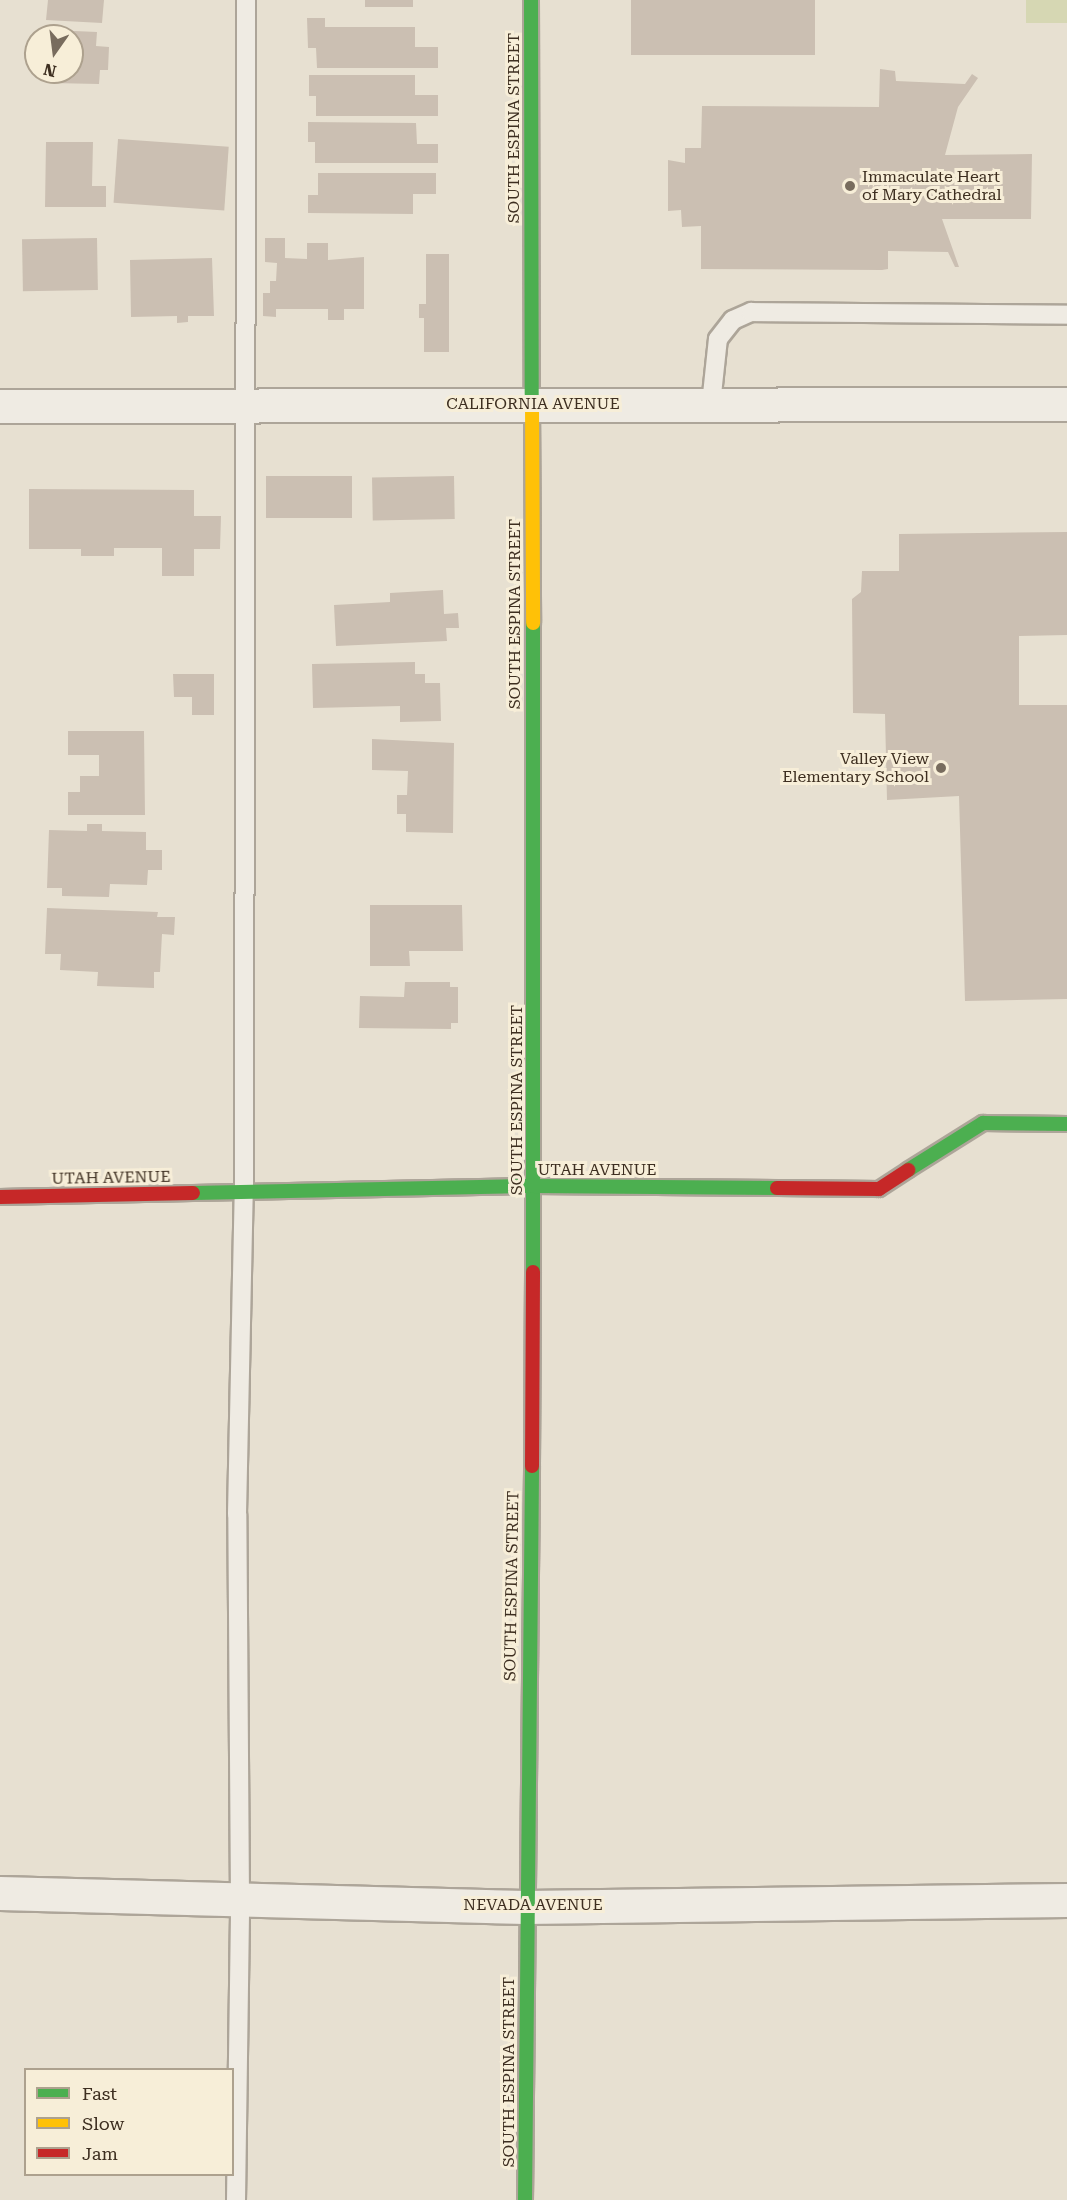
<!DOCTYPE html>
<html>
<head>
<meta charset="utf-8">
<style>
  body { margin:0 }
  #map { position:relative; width:1067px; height:2200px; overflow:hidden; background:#e7e0d1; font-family:"Roboto Serif",serif }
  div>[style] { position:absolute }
  .green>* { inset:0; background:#d6d7b3; transform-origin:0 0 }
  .building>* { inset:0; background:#cbbfb2; transform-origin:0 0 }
  .roads { filter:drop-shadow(2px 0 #ada599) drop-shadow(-2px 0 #ada599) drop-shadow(0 2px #ada599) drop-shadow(0 -2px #ada599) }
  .lane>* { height:18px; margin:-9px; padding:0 9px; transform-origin:9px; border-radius:9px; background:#efebe3 }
  .street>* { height:33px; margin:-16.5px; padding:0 16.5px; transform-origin:16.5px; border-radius:16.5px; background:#efebe3 }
  .fast>* { height:14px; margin:-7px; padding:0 7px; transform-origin:7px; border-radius:7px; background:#4caf50 }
  .slow>* { height:14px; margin:-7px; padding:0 7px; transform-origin:7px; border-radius:7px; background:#ffc107 }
  .jam>* { height:14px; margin:-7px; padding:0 7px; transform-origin:7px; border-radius:7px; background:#c62828 }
  .dots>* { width:16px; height:16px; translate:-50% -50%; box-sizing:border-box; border:3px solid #f7eed8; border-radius:50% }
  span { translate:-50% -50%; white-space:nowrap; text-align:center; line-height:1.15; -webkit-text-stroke:6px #f7eed8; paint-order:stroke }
  .street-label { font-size:16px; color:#3d2e20 }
  .poi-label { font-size:16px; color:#3d2e20 }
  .left { translate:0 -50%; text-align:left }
  .right { translate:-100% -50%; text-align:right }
  .legend { position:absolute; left:24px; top:2068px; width:210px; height:108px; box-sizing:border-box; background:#f7eed8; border:2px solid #ada18e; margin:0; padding:8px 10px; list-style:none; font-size:18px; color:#3d2e20 }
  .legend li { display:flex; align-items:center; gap:12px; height:30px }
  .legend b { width:30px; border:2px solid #ada18e }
  .north { position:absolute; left:24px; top:24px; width:60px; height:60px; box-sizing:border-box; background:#f7eed8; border:2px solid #ada18e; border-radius:50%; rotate:194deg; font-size:16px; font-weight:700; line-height:24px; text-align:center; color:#3d2e20 }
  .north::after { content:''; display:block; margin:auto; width:21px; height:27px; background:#786c5e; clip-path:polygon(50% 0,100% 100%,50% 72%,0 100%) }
</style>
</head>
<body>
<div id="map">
  <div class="green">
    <i style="left:1026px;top:0;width:41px;height:23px"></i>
  </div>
  <div class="building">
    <i style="clip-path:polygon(48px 0,104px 0,102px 23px,46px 20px)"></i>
    <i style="left:365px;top:0;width:48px;height:7px"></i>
    <i style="left:631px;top:0;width:184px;height:55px"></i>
    <i style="clip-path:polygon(307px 18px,325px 18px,325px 27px,415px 27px,415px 47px,438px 47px,438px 68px,317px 68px,316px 48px,308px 48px)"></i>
    <i style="clip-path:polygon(52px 30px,97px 32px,96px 46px,109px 47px,108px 70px,100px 70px,99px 84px,51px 83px,52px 72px,72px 72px,72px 36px,52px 36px)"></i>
    <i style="clip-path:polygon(880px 69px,895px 71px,896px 81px,965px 84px,972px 74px,978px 78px,958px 107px,945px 155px,1032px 154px,1031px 219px,942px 219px,959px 267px,955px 267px,948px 252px,888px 251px,888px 269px,882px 270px,701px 269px,701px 226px,682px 227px,681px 210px,668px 211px,668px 160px,685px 163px,685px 148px,701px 148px,702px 106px,879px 107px)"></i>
    <i style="clip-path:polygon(309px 75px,415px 75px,415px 95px,438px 95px,438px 116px,316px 116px,316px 96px,309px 96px)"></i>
    <i style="clip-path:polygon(308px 122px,416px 123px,417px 144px,438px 144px,438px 163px,315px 163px,315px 142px,308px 142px)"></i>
    <i style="left:118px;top:139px;width:111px;height:64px;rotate:4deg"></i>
    <i style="clip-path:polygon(46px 142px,93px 142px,92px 186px,106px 186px,106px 207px,45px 207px)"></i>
    <i style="clip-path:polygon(318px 173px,436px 173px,436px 194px,413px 194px,413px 214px,308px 213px,308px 195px,318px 195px)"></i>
    <i style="left:97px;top:238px;width:52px;height:75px;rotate:89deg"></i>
    <i style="clip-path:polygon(265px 238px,285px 238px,285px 258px,307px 259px,307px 243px,328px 243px,328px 260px,364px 257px,364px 309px,344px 309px,344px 320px,328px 320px,328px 309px,276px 309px,276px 317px,263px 316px,263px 293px,270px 293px,270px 281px,276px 281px,277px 263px,265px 262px)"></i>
    <i style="clip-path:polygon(426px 254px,449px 254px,449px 352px,424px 352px,424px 318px,419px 318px,419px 304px,426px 304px)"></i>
    <i style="clip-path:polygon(212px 258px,214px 316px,188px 316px,188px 322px,177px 323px,177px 316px,131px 317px,130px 260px)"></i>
    <i style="left:352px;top:476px;width:42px;height:86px;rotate:90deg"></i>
    <i style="left:454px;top:476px;width:43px;height:82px;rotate:89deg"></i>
    <i style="clip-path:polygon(29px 489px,194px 490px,194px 516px,221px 516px,220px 549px,194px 549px,194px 576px,162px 576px,162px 548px,114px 548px,114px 556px,81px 556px,81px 549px,29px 549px)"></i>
    <i style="clip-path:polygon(1067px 532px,1067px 635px,1019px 636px,1019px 705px,1067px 705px,1067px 999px,965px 1001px,959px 796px,887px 800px,885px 714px,853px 713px,852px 599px,861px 592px,862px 571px,899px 571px,899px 534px)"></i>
    <i style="clip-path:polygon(443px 590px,444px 614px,458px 613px,459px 628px,446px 628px,447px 641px,336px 646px,334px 605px,390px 602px,390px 593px)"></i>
    <i style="clip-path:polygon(415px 662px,415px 674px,425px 674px,425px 683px,440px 683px,441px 721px,400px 722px,400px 706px,313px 708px,312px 664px)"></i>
    <i style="clip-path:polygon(173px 674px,214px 674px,214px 715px,192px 715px,192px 697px,174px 697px)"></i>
    <i style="clip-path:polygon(68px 731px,144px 731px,145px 815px,68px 815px,68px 792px,80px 792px,80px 776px,99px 776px,99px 755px,68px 755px)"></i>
    <i style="clip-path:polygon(372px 739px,454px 743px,453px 833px,406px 832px,406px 814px,397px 814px,397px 795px,407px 795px,408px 771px,372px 770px)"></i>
    <i style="clip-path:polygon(87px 824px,102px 824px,102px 831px,146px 832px,146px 850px,162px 850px,162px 870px,148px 870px,147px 885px,110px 884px,109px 897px,62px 896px,62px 888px,47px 888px,49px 830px,87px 831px)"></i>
    <i style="clip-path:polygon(370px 905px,462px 905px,463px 951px,409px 951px,410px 966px,370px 966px)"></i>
    <i style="clip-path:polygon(47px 908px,158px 912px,157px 917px,175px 917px,174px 935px,162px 934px,160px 972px,154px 972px,154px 988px,97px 986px,98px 972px,60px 970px,61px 954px,45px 954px)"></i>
    <i style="clip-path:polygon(405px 982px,450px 982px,450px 987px,458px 987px,458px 1023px,451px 1023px,451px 1029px,359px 1028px,360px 996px,404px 997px)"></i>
  </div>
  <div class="roads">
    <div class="lane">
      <i style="left:711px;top:404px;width:65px;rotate:-83.9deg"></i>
      <i style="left:718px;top:339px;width:24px;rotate:-52deg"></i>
      <i style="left:733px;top:320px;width:20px;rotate:-24deg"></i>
      <i style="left:751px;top:312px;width:316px;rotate:0.5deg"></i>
      <i style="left:236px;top:2200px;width:301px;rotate:-89.2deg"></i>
      <i style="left:240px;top:1899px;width:385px;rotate:-90.4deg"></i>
      <i style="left:237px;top:1514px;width:322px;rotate:-88.8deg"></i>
      <i style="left:244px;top:1192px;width:1192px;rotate:-89.9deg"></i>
    </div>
    <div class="street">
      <i style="left:0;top:406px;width:1067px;rotate:-0.11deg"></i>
      <i style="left:0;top:1893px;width:525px;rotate:1.53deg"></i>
      <i style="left:525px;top:1907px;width:542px;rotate:-0.74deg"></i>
    </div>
    <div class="fast">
      <i style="left:531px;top:0;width:403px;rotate:89.9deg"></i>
      <i style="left:533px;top:623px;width:649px;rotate:90deg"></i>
      <i style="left:908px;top:1170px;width:89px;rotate:-32.1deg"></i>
      <i style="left:983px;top:1123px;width:84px;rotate:0.7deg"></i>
      <i style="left:193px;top:1193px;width:341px;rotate:-1.2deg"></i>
      <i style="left:534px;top:1186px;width:243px;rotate:0.5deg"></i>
      <i style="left:525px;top:2200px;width:734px;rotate:-89.45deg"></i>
    </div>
    <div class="slow">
      <i style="left:532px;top:403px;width:220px;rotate:89.7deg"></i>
    </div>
    <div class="jam">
      <i style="left:777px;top:1188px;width:102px;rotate:0.6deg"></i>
      <i style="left:879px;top:1189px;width:35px;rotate:-33deg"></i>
      <i style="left:0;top:1197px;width:193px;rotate:-1.2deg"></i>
      <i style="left:532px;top:1466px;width:194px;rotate:-89.7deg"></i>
    </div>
  </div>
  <div class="dots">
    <i style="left:850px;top:186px;background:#786c5e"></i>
    <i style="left:941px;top:768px;background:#786c5e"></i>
  </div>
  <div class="street-label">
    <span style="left:514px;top:128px;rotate:-90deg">SOUTH ESPINA STREET</span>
    <span style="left:533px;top:404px">CALIFORNIA AVENUE</span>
    <span style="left:515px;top:614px;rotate:-90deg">SOUTH ESPINA STREET</span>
    <span style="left:517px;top:1100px;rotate:-90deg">SOUTH ESPINA STREET</span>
    <span style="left:597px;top:1170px">UTAH AVENUE</span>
    <span style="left:111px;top:1178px;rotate:-1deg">UTAH AVENUE</span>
    <span style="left:512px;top:1586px;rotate:-89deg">SOUTH ESPINA STREET</span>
    <span style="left:533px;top:1905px">NEVADA AVENUE</span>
    <span style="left:509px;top:2072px;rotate:-90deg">SOUTH ESPINA STREET</span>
  </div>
  <div class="poi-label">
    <span class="left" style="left:862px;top:186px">Immaculate Heart<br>of Mary Cathedral</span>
    <span class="right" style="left:929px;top:768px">Valley View<br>Elementary School</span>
  </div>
  <ul class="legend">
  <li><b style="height:8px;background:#4caf50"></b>Fast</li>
  <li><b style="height:8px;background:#ffc107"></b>Slow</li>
  <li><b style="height:8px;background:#c62828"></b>Jam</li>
  </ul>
  <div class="north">N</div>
</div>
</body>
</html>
